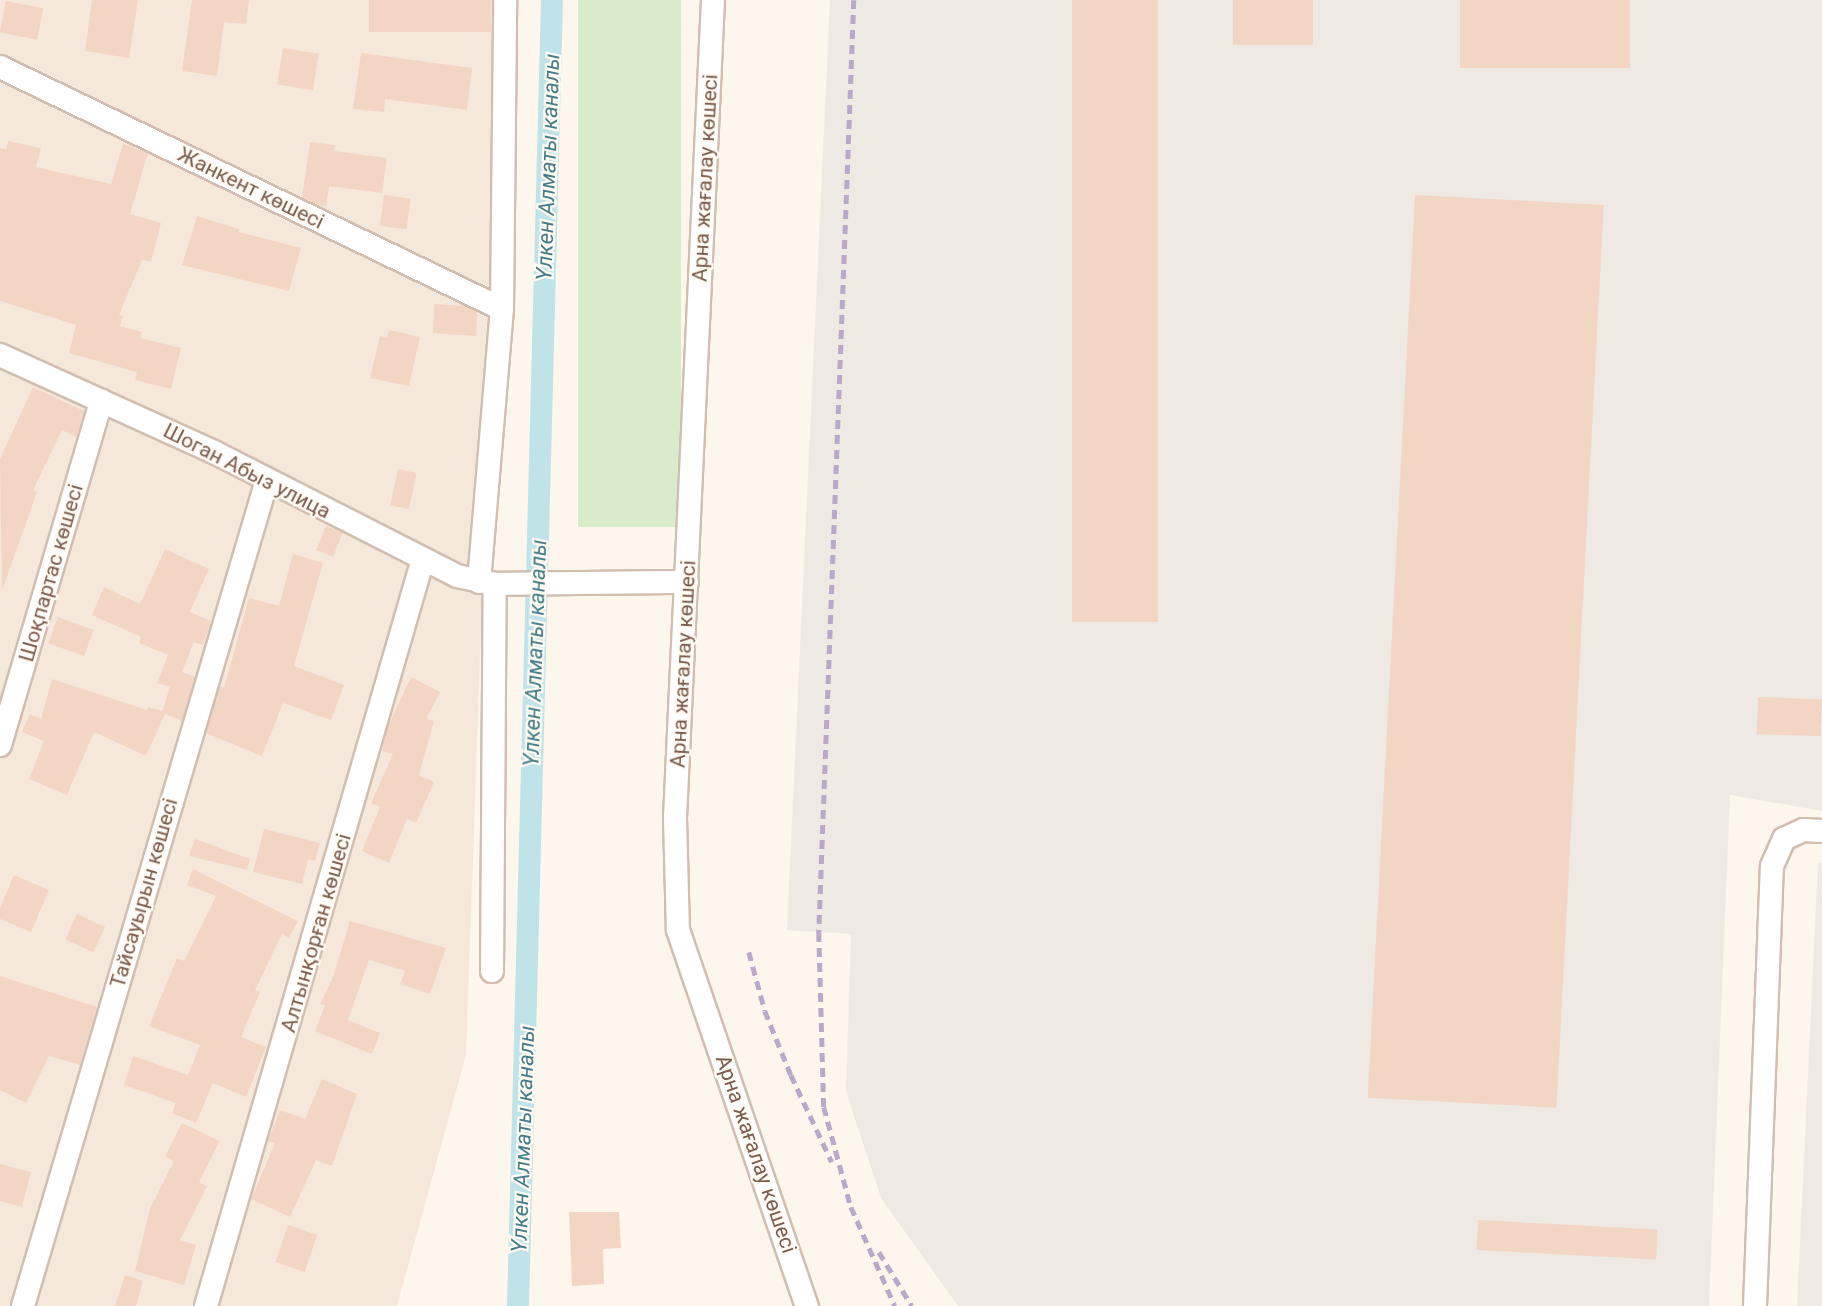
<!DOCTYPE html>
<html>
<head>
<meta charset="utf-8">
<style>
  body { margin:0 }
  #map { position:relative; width:1822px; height:1306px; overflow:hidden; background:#fdf6ec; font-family:Roboto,sans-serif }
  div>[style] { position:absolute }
  .residential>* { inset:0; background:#f5e8da }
  .industrial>* { inset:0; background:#efe9e4 }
  .green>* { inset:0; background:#d8ecc9; transform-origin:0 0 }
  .canal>* { height:22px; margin:-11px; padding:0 11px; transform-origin:11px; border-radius:11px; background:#bfe3e8 }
  .building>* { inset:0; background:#f3d5c3; transform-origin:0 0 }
  .roads { filter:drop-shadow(2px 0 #d1beb0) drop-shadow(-2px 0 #d1beb0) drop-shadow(0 2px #d1beb0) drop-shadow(0 -2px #d1beb0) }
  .minor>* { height:22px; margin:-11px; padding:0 11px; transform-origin:11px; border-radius:11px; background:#fff }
  .rail>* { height:4.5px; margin-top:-2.25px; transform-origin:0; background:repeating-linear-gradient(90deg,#b9a8c9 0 9px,transparent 0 15px) }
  span { translate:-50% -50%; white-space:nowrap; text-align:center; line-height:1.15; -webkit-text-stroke:4.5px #fffaf3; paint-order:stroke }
  .street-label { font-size:21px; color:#7a5c4d }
  .water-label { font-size:22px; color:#437c86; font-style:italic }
</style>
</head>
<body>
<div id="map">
  <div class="residential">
    <i style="clip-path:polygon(0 0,503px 0,466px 1055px,397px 1306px,0 1306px)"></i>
  </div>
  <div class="industrial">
    <i style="clip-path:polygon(830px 0,1822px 0,1822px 811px,1730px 795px,1709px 1306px,958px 1306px,881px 1198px,846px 1091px,851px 934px,787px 930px)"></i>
    <i style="clip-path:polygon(1818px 862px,1822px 863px,1822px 1306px,1797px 1306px)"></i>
  </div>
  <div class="green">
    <i style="left:578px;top:0;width:103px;height:527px"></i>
  </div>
  <div class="canal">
    <i style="left:518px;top:1306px;width:1306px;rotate:-88.51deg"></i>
  </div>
  <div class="building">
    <i style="clip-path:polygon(92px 0,138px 0,129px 58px,85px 51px)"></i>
    <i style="clip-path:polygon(192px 0,249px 0,246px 24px,224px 22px,217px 76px,182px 71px)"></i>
    <i style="left:369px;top:0;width:122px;height:32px"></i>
    <i style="left:1072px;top:0;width:86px;height:622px"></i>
    <i style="left:1233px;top:0;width:80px;height:45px"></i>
    <i style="left:1460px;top:0;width:170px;height:68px"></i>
    <i style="left:6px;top:1px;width:38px;height:32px;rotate:11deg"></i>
    <i style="left:283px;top:48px;width:36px;height:37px;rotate:9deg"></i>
    <i style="clip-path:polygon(361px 53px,472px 68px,467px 110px,385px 99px,384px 112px,353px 109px)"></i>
    <i style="clip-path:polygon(8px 141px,41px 148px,36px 167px,111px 184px,123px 144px,148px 153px,130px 214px,161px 223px,151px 262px,142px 260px,119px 315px,123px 316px,120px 326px,142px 332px,140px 338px,181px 348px,171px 389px,135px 380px,137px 372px,69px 353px,76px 325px,0 301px,0 148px,6px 150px)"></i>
    <i style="clip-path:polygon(310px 142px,335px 145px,334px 151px,387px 158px,382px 193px,329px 186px,326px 207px,302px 198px)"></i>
    <i style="left:384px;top:195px;width:27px;height:31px;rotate:8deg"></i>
    <i style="left:1415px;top:195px;width:189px;height:904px;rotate:3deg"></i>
    <i style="clip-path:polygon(197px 216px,239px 229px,238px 232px,301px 248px,289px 291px,182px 265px)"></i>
    <i style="clip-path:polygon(434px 304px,465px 306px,477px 312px,476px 336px,433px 333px)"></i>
    <i style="clip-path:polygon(389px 330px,420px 337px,409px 386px,370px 378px,380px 336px,387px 338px)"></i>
    <i style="clip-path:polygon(33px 387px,84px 411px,76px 437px,62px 430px,33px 490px,37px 492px,2px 591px,0 459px)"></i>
    <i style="left:398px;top:469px;width:19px;height:37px;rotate:12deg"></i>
    <i style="left:326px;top:526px;width:18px;height:26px;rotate:22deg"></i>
    <i style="clip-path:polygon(165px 549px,209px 569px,190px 612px,211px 621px,203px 645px,194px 642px,182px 672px,195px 677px,182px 721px,165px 714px,146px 756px,94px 732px,67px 795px,29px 779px,44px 741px,22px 732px,30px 714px,41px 719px,52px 679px,147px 710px,148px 707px,162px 711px,170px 687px,157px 683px,168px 655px,139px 643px,141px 637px,92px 615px,104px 587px,140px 604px)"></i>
    <i style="clip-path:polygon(293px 554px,323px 563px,294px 666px,344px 685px,331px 720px,283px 703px,262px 756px,206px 733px,220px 686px,224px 688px,249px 598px,279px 606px)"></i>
    <i style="left:58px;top:617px;width:38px;height:28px;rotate:20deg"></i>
    <i style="clip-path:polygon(411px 677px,440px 692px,426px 719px,434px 721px,419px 775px,434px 782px,416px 823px,407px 819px,389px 863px,362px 851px,380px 807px,371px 803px,393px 754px,382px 751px,388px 726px)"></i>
    <i style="left:1758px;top:697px;width:64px;height:37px;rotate:2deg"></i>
    <i style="clip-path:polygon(264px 829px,320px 843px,315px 861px,308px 859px,302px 884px,253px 872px)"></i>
    <i style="clip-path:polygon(195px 839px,250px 859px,247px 870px,189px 856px)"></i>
    <i style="clip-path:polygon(193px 869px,298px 921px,289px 938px,282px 934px,255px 990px,260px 992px,241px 1037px,266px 1047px,246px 1097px,213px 1083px,196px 1123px,172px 1113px,176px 1103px,124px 1085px,133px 1056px,188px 1075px,200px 1045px,149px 1026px,177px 958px,184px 961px,216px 896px,187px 885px)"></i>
    <i style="clip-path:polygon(14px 875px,49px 890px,31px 932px,0 919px,0 908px)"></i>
    <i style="left:77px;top:914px;width:31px;height:28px;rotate:25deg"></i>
    <i style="clip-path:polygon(350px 921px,446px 948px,430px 994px,400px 984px,405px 971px,369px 960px,348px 1020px,380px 1033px,372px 1054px,315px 1031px,325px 1005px,320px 1004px,333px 977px)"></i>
    <i style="clip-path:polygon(0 976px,97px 1007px,80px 1065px,49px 1056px,26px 1103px,0 1090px)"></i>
    <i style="clip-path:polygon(322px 1079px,357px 1094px,332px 1166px,316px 1160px,290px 1217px,251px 1199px,275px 1143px,268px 1141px,280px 1110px,305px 1119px)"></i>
    <i style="clip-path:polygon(182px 1123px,220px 1141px,199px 1182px,207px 1186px,180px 1240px,196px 1245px,184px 1285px,135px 1271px,150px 1209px,174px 1161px,165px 1157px)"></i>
    <i style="clip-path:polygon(0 1164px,31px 1172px,22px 1207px,0 1201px)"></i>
    <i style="clip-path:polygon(569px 1212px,619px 1212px,621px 1248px,603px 1249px,604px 1284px,572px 1286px)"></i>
    <i style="left:1478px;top:1220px;width:180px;height:30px;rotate:3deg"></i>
    <i style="left:288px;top:1225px;width:31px;height:39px;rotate:19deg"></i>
    <i style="clip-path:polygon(125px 1275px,143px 1281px,136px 1306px,115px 1306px)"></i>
  </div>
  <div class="roads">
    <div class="minor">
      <i style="left:713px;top:0;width:819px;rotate:92.66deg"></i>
      <i style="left:675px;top:818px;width:112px;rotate:88.5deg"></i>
      <i style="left:678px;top:930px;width:398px;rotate:71.1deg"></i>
      <i style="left:0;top:67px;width:557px;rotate:25.74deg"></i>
      <i style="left:0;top:355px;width:235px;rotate:24.4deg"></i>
      <i style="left:214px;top:452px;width:273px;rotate:27deg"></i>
      <i style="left:457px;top:576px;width:39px;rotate:12deg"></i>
      <i style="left:495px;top:584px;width:192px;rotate:-0.6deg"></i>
      <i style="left:479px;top:582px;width:274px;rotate:-85.2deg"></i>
      <i style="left:502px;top:309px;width:309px;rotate:-89.4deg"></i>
      <i style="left:0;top:745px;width:359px;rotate:-73.6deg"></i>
      <i style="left:492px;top:971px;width:387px;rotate:-89.6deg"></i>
      <i style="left:23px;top:1306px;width:861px;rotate:-73.54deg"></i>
      <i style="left:206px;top:1306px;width:778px;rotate:-73.8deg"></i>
      <i style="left:1755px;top:1306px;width:440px;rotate:-87.8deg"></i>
      <i style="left:1772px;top:866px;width:30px;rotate:-66deg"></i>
      <i style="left:1784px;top:839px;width:21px;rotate:-25deg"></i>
      <i style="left:1803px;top:830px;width:19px;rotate:3deg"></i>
    </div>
  </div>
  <div class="rail">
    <i style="left:854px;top:0;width:934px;rotate:92.15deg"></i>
    <i style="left:819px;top:933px;width:174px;rotate:88.4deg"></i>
    <i style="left:824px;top:1107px;width:104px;rotate:74.9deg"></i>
    <i style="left:851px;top:1207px;width:108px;rotate:66deg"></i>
    <i style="left:749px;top:952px;width:61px;rotate:74.8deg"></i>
    <i style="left:765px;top:1011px;width:69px;rotate:67.9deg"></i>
    <i style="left:791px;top:1075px;width:96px;rotate:64.8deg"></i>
    <i style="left:879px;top:1252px;width:63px;rotate:58.6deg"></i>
  </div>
  <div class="street-label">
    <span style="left:705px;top:178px;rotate:-87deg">Арна жағалау көшесі</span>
    <span style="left:251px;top:188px;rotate:26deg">Жанкент көшесі</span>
    <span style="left:247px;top:471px;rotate:27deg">Шоган Абыз улица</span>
    <span style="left:51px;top:573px;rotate:-74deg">Шоқпартас көшесі</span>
    <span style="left:683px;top:664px;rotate:-87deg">Арна жағалау көшесі</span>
    <span style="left:144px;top:893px;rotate:-74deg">Тайсауырын көшесі</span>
    <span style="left:316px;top:933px;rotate:-74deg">Алтынқорған көшесі</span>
    <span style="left:756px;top:1154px;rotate:71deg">Арна жағалау көшесі</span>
  </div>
  <div class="water-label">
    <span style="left:548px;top:167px;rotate:-88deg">Үлкен Алматы каналы</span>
    <span style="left:535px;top:653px;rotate:-88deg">Үлкен Алматы каналы</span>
    <span style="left:523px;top:1139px;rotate:-88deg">Үлкен Алматы каналы</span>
  </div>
</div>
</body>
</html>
